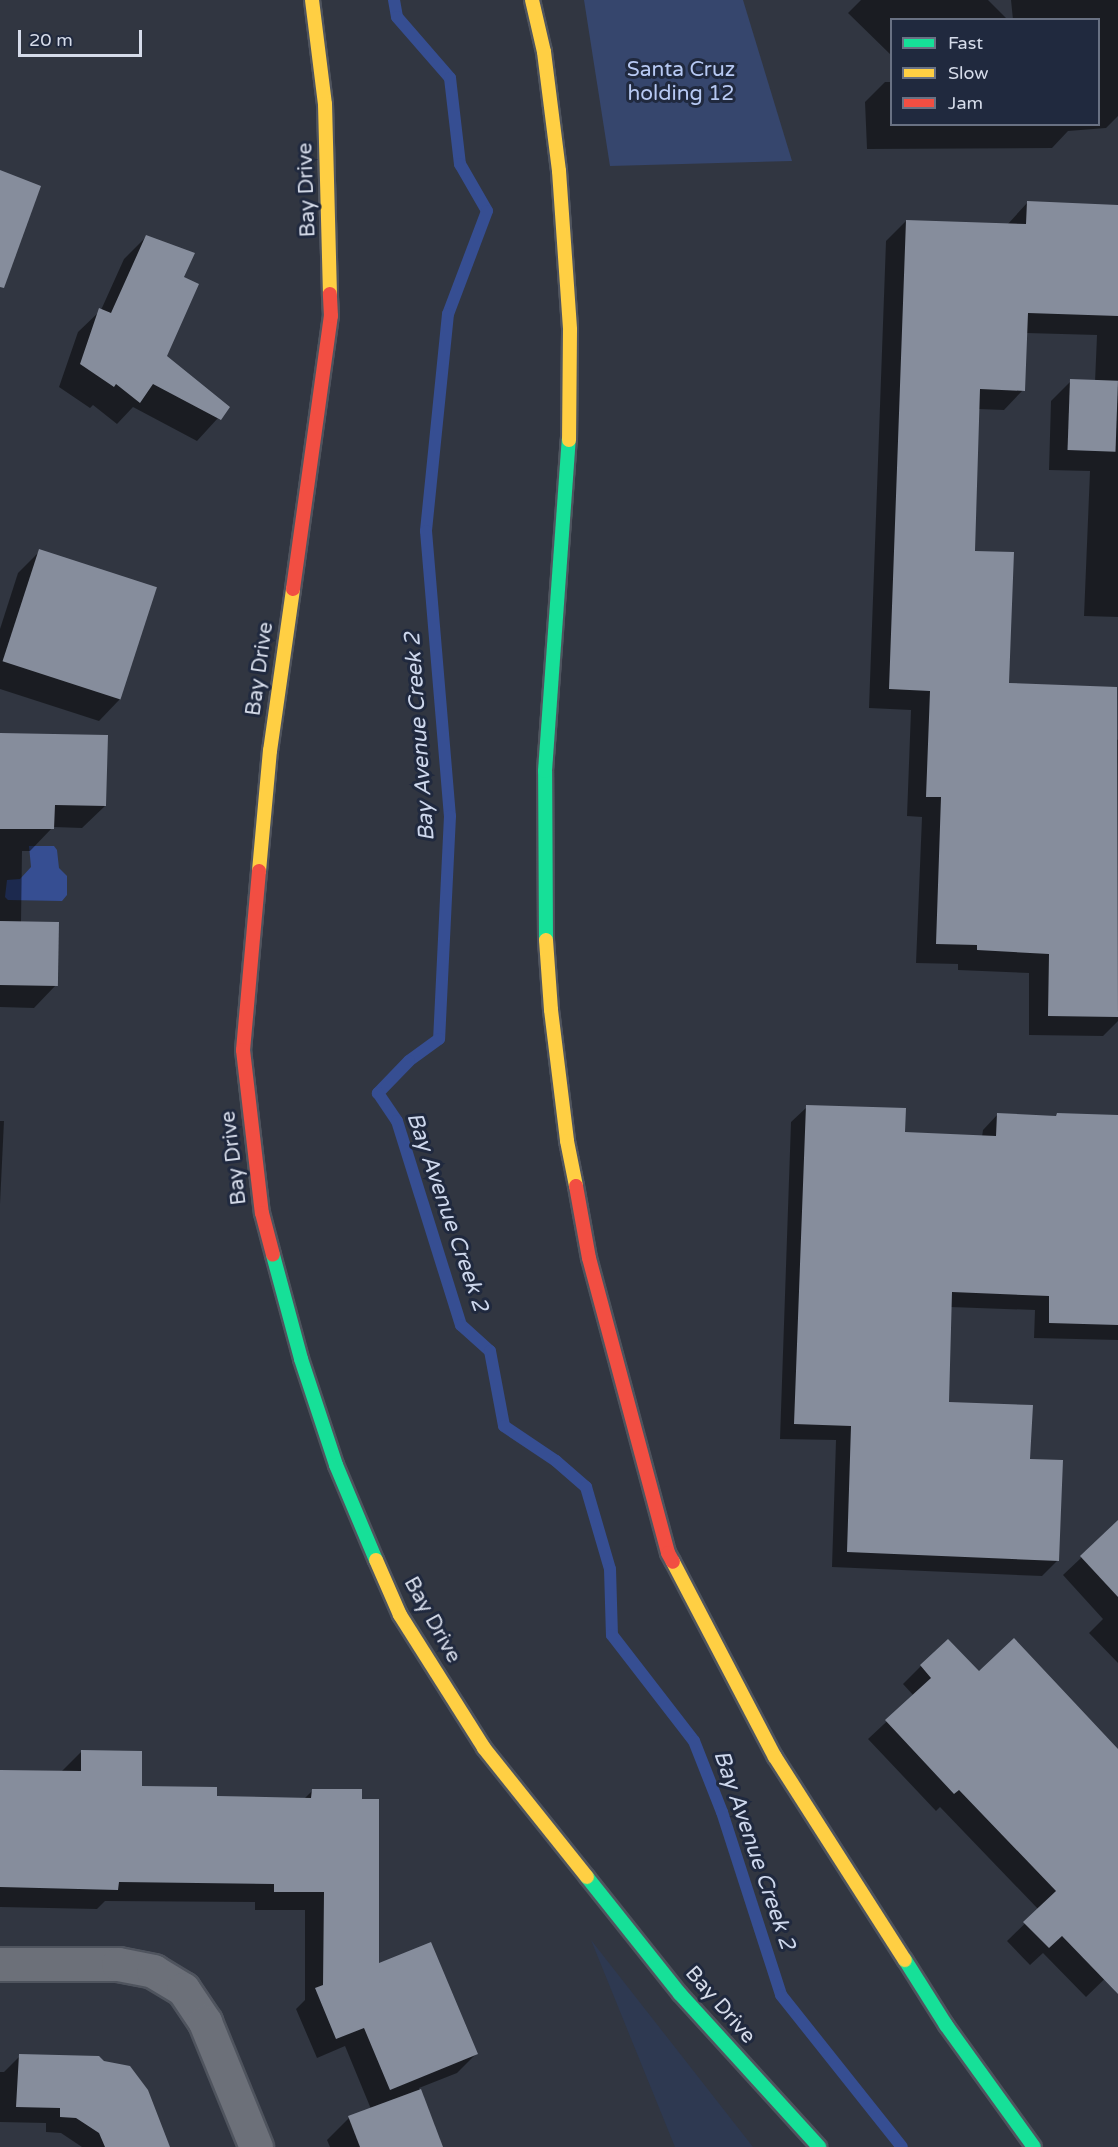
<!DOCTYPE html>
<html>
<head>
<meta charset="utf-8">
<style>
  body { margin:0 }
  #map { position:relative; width:1118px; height:2147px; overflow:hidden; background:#313641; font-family:"Varela Round",sans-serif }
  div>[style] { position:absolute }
  .built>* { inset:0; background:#2e3951 }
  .green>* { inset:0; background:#36466d }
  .water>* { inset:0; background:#364e92 }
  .shadow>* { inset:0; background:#0007 }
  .stream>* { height:12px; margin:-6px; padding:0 6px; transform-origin:6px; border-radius:6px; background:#364e92 }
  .building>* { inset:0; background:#868d9c; transform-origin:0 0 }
  .roads { filter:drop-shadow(2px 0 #4f545e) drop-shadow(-2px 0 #4f545e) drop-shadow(0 2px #4f545e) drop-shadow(0 -2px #4f545e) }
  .street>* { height:33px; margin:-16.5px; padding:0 16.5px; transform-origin:16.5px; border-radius:16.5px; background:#6c7079 }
  .fast>* { height:14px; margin:-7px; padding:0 7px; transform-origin:7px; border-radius:7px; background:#16e098 }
  .slow>* { height:14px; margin:-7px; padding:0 7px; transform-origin:7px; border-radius:7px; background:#ffcf43 }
  .jam>* { height:14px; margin:-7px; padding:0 7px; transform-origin:7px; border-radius:7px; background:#f24e42 }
  span { translate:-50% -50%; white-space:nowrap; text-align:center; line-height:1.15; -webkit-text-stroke:6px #20293e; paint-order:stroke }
  .park-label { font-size:21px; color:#b7c9f3 }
  .street-label { font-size:21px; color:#d6dcea }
  .water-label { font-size:22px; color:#cdd7ec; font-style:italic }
  .legend { position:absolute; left:890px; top:18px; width:210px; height:108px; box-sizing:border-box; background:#20293e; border:2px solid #697183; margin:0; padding:8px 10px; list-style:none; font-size:18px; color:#d6dcea }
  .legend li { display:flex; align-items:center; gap:12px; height:30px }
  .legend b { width:30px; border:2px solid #697183 }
  .scale { position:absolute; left:18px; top:30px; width:124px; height:27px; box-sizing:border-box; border:3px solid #d6dcea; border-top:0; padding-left:8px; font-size:18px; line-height:21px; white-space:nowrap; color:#d6dcea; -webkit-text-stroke:4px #20293e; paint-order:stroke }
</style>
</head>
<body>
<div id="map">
  <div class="built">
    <i style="clip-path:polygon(591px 1940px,753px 2147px,675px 2147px)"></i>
  </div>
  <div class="green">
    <i style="clip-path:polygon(584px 0,743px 0,792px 161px,610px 166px)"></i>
  </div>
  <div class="water">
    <i style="clip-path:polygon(29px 846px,54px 846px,57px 850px,59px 868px,67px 876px,67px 895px,62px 901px,8px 900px,5px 897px,7px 880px,20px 879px,31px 867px)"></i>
  </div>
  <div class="shadow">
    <i style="clip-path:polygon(861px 0,988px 0,1008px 20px,892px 20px,892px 56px,848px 13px)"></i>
    <i style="clip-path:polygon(1011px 0,1118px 0,1118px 116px,1106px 128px,1068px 131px,1052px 148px,867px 149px,865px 102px,885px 82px,892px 82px,892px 124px,1098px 124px,1098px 20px,1013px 20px)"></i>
    <i style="clip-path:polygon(1027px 203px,1118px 207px,1118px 617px,1084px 616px,1090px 471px,1049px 470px,1051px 401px,1071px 381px,1095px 382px,1097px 335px,1026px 333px,1023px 390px,1004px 410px,978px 409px,973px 552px,1007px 685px,1118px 740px,1118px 1021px,1103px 1036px,1029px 1035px,1029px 973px,958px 970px,958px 964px,916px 963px,922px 817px,907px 816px,911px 710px,869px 708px,886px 241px,906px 221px,1007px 225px)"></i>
    <i style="clip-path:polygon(146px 237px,182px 277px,165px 357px,228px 407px,197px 441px,133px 407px,117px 424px,93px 405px,90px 408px,59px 387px,78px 332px,101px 310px,124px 259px)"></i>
    <i style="clip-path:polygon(40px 551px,121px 698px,99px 721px,0 689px,0 629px,18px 573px)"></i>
    <i style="clip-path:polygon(0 735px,105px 806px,82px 828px,53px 827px,30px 851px,22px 851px,21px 923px,56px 985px,34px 1008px,0 1007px)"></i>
    <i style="clip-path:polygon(807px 1107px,904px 1134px,982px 1137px,983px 1130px,998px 1114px,1054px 1118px,1057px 1115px,1118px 1117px,1118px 1340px,1034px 1338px,1035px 1310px,950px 1307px,947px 1403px,1029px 1461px,1058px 1560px,1042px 1576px,832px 1567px,836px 1440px,780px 1439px,791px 1122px)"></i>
    <i style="clip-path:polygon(0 1121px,4px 1121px,0 1204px)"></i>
    <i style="clip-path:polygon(1118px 1523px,1118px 1663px,1089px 1633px,1103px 1619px,1063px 1575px)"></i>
    <i style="clip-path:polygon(921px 1666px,979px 1673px,1118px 1751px,1118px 1966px,1086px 1997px,1043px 1953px,1030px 1965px,1007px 1941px,1039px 1910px,940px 1807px,936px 1811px,868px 1739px,914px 1696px,903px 1684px)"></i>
    <i style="clip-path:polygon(81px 1752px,140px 1787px,216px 1798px,304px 1799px,312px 1791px,378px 1965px,476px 2054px,457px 2073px,419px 2088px,442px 2147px,330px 2147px,327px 2140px,349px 2118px,371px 2109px,345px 2046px,317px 2058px,296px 2009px,305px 2000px,305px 1910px,255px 1910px,255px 1902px,105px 1901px,97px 1909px,0 1907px,0 1771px,61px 1772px)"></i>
    <i style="clip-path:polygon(20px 2056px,168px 2147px,82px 2147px,61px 2133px,46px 2132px,46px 2123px,0 2122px,0 2072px,4px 2072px)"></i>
  </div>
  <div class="stream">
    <i style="left:394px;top:0;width:17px;rotate:80deg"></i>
    <i style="left:397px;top:17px;width:81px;rotate:49deg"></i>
    <i style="left:450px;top:78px;width:87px;rotate:83.4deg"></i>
    <i style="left:460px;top:164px;width:54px;rotate:60.1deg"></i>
    <i style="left:487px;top:211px;width:110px;rotate:110.7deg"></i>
    <i style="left:448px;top:314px;width:218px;rotate:95.8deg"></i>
    <i style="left:426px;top:531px;width:286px;rotate:85.2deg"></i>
    <i style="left:450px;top:816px;width:223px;rotate:92.8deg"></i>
    <i style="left:439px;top:1039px;width:37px;rotate:144deg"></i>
    <i style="left:409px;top:1061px;width:45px;rotate:134.1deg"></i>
    <i style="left:378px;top:1093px;width:34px;rotate:56deg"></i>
    <i style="left:397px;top:1121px;width:214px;rotate:72.6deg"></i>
    <i style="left:461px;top:1325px;width:39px;rotate:42deg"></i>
    <i style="left:490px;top:1351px;width:76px;rotate:79.4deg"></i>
    <i style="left:504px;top:1426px;width:63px;rotate:33.9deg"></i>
    <i style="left:556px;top:1461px;width:40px;rotate:41deg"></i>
    <i style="left:586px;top:1487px;width:85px;rotate:73.7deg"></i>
    <i style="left:610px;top:1569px;width:66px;rotate:88.3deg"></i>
    <i style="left:612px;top:1635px;width:134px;rotate:52.3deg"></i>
    <i style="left:694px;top:1741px;width:76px;rotate:68.5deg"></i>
    <i style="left:722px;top:1812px;width:192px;rotate:72.1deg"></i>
    <i style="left:781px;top:1995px;width:194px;rotate:51.5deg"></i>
  </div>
  <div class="building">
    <i style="clip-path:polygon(0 170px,41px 186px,4px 288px,0 287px)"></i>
    <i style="clip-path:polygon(1027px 201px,1118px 205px,1118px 316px,1028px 313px,1025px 391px,980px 389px,975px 551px,1014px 552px,1009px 683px,1117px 687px,1118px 1017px,1048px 1016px,1049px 954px,977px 950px,977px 945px,936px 944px,941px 797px,926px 797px,930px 691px,889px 689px,906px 220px,1026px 224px)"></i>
    <i style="clip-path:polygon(146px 235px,195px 253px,184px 277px,199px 284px,167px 356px,230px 407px,221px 420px,153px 384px,140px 403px,116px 384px,114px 387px,80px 364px,99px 308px,111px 313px)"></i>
    <i style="left:1070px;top:379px;width:48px;height:71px;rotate:2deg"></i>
    <i style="left:39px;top:549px;width:124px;height:118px;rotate:18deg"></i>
    <i style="clip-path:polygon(0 733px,108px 735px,106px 806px,55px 805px,54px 829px,0 829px)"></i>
    <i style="left:0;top:921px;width:59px;height:64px;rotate:1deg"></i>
    <i style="clip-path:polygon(806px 1105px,906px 1108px,905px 1132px,996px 1136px,997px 1113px,1056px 1116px,1057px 1113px,1118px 1115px,1118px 1325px,1049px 1323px,1049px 1296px,952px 1292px,949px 1402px,1033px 1405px,1030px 1459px,1063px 1460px,1059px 1561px,847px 1552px,851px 1426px,794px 1424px)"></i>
    <i style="clip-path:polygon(1118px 1520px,1118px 1597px,1080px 1556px)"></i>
    <i style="clip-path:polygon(1014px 1638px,1118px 1749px,1118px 1994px,1062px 1936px,1049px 1948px,1023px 1922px,1056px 1891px,959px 1790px,954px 1794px,885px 1720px,931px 1678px,920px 1665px,948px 1639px,979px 1671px)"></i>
    <i style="clip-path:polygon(81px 1750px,142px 1751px,142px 1786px,217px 1787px,217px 1796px,311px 1798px,312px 1789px,362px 1789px,362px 1799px,379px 1799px,379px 1963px,431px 1942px,478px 2054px,390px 2090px,364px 2028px,336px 2039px,315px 1988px,323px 1985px,324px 1892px,274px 1892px,274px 1884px,119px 1882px,118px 1890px,0 1887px,0 1770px,81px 1771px)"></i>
    <i style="clip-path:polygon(19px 2054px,99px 2056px,104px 2061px,130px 2066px,148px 2090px,170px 2147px,105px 2147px,99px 2133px,76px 2118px,60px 2117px,60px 2108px,16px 2107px)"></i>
    <i style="clip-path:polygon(421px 2089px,443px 2147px,360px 2147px,348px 2116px)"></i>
  </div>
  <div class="roads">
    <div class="street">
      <i style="left:0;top:1964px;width:118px"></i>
      <i style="left:118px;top:1964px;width:36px;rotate:11deg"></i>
      <i style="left:153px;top:1971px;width:35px;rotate:31deg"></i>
      <i style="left:183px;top:1989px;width:40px;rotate:56deg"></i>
      <i style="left:205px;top:2022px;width:135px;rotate:67.8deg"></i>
    </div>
    <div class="fast">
      <i style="left:546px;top:940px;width:169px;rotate:-90.3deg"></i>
      <i style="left:545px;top:771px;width:332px;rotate:-85.9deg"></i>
      <i style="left:273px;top:1255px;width:108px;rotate:74.9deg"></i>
      <i style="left:301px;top:1359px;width:112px;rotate:71.7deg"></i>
      <i style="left:336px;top:1465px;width:103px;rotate:67.2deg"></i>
      <i style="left:587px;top:1877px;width:149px;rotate:51.5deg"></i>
      <i style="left:680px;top:1994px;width:207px;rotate:47.7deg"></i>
      <i style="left:905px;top:1960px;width:77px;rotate:57.8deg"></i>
      <i style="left:946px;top:2025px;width:150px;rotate:54.2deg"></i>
    </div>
    <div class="slow">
      <i style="left:312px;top:0;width:105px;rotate:82.9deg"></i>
      <i style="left:325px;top:104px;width:190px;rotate:88.5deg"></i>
      <i style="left:532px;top:0;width:53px;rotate:77deg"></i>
      <i style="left:544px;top:52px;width:120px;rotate:82.8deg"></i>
      <i style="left:559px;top:171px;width:159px;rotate:86deg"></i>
      <i style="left:570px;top:330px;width:110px;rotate:90.5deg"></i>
      <i style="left:259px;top:871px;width:121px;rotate:-84.8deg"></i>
      <i style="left:270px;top:751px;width:164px;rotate:-81.9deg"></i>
      <i style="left:546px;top:940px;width:70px;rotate:85.9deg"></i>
      <i style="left:551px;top:1010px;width:132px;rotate:83deg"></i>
      <i style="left:567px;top:1141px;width:46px;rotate:78.7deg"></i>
      <i style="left:376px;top:1560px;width:60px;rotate:66.4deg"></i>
      <i style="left:400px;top:1615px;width:157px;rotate:57.7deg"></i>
      <i style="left:484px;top:1748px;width:165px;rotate:51.4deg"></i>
      <i style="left:673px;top:1562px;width:220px;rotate:62.4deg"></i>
      <i style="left:775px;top:1757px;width:241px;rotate:57.4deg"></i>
    </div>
    <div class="jam">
      <i style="left:293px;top:589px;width:276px;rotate:-82.1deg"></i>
      <i style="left:331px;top:316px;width:22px;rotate:-93deg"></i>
      <i style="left:259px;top:871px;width:180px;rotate:95.1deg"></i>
      <i style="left:243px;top:1050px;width:164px;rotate:83.4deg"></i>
      <i style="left:262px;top:1213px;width:43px;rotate:75.3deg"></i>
      <i style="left:576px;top:1186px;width:73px;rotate:79.8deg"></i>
      <i style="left:589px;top:1258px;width:305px;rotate:75deg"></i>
      <i style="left:668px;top:1553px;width:10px;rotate:61deg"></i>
    </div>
  </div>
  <div class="park-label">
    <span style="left:681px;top:82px">Santa Cruz<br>holding 12</span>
  </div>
  <div class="street-label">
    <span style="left:307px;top:190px;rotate:-92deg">Bay Drive</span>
    <span style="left:260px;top:669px;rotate:-82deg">Bay Drive</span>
    <span style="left:234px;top:1158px;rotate:-97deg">Bay Drive</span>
    <span style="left:432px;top:1620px;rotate:61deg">Bay Drive</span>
    <span style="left:720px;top:2005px;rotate:49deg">Bay Drive</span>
  </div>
  <div class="water-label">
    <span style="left:420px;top:737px;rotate:-94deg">Bay Avenue Creek 2</span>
    <span style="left:447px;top:1212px;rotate:71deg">Bay Avenue Creek 2</span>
    <span style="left:754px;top:1850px;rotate:71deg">Bay Avenue Creek 2</span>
  </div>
  <ul class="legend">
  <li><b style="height:8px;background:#16e098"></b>Fast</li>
  <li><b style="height:8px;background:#ffcf43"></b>Slow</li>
  <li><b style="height:8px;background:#f24e42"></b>Jam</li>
  </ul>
  <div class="scale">20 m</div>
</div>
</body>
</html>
